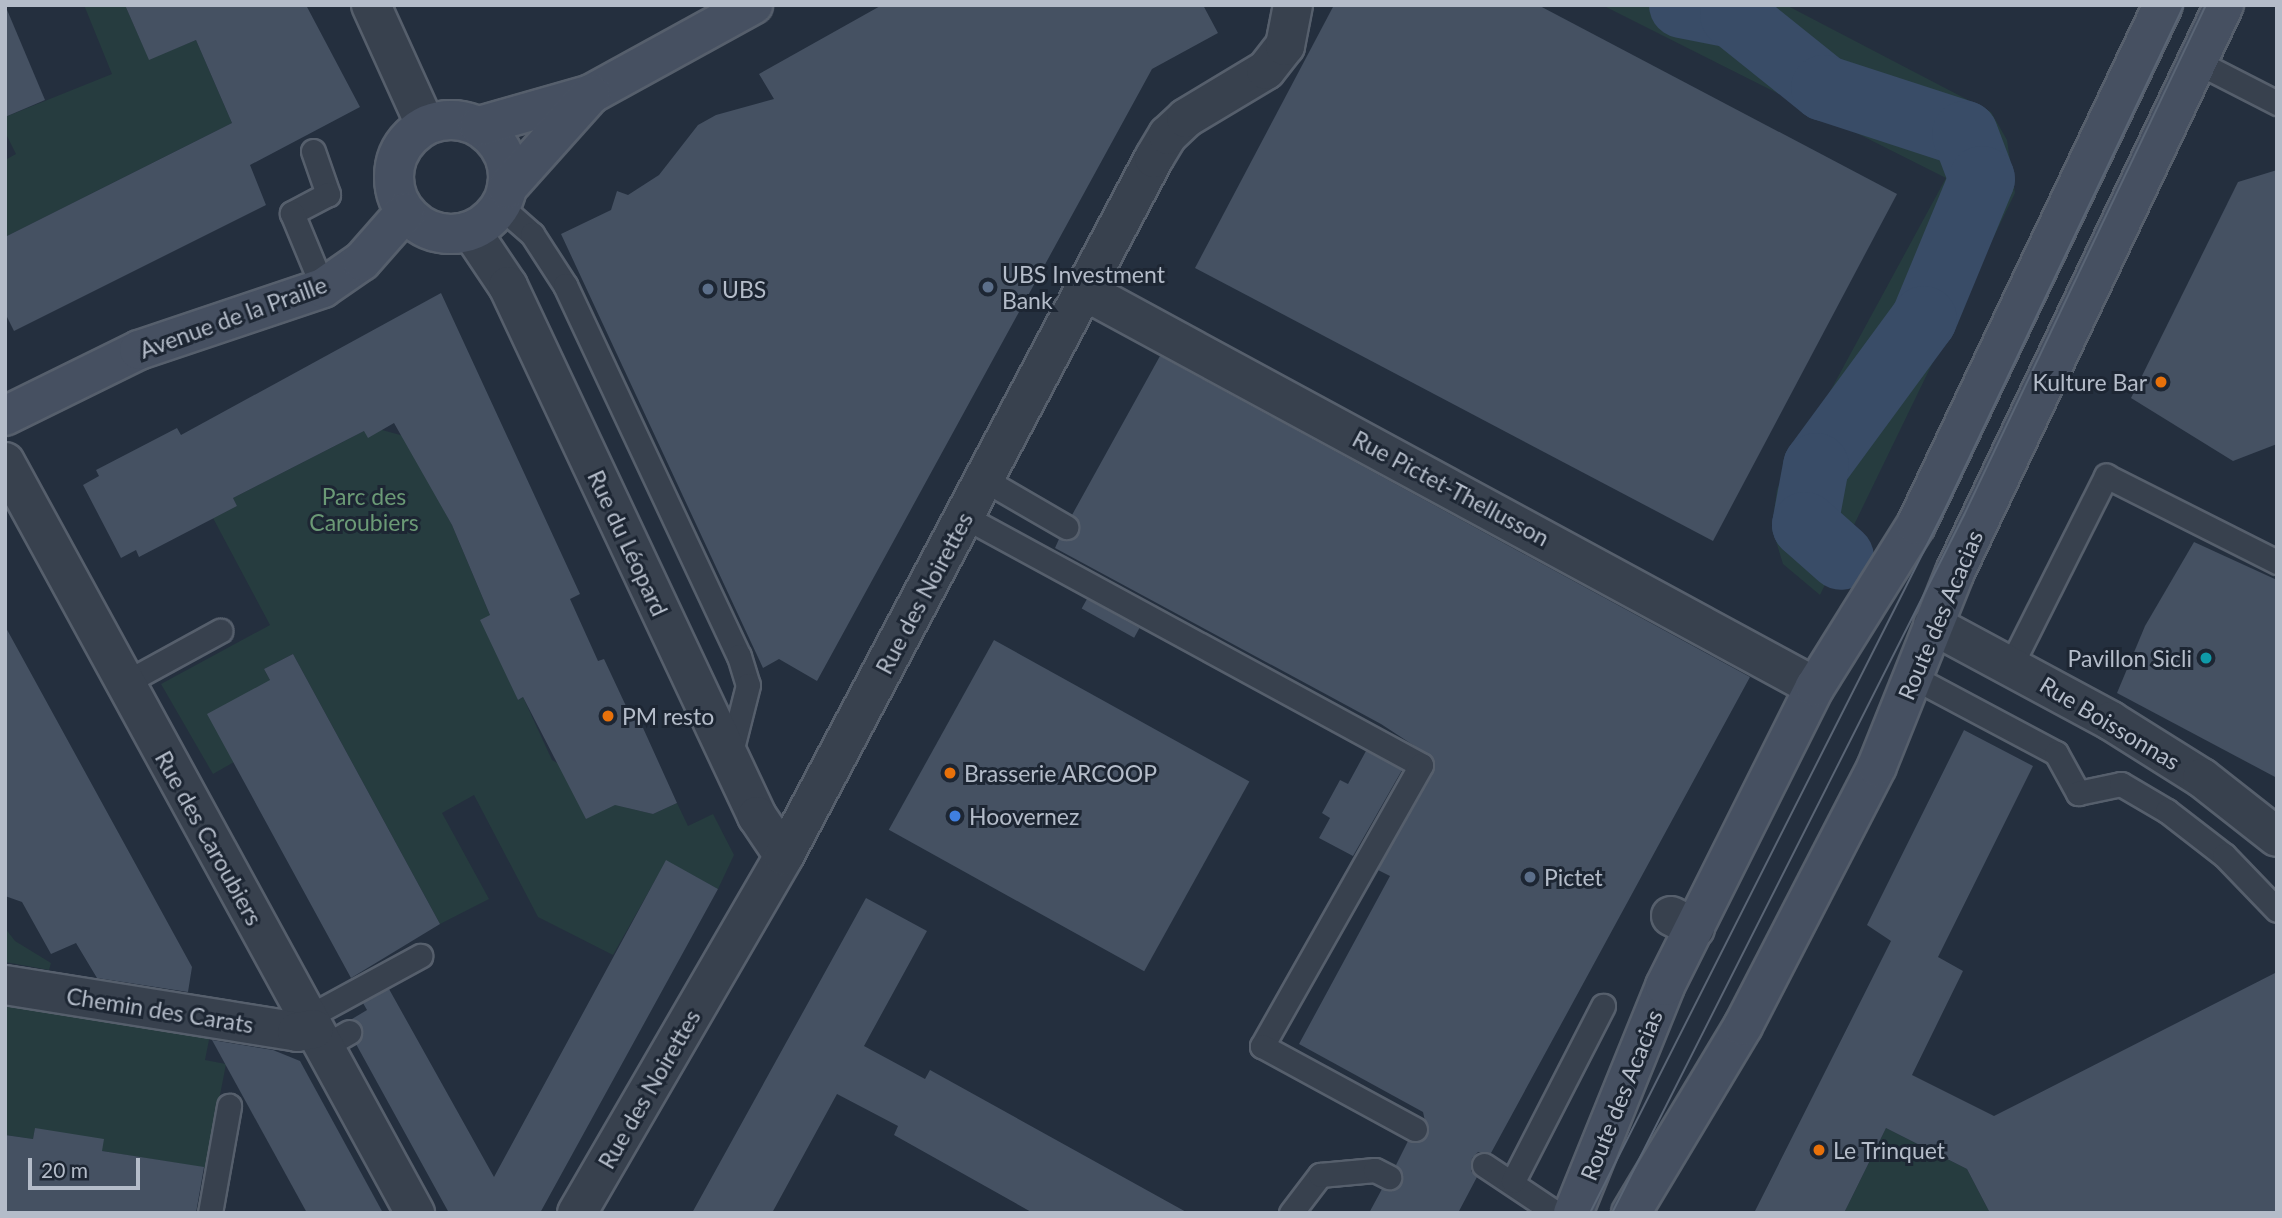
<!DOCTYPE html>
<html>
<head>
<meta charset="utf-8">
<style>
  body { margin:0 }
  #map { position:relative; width:2282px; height:1218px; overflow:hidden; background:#242f3e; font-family:Lato,sans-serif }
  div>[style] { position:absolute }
  .green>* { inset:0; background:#263c3f }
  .river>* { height:66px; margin:-33px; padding:0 33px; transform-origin:33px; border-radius:33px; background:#394c67 }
  .building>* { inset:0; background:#455162; transform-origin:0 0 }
  .roads { filter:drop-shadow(2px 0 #565f6c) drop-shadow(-2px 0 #565f6c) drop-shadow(0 2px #565f6c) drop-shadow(0 -2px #565f6c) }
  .lane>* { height:23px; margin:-11.5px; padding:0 11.5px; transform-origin:11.5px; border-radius:11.5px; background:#38414e }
  .street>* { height:38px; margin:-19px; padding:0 19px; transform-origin:19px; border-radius:19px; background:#38414e }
  .secondary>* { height:38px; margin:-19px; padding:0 19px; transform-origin:19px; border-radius:19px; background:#465061 }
  .secondary>.ring { margin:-19px; padding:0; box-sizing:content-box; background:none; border:38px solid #465061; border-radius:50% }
  .tram>* { height:2px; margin:-1px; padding:0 1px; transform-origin:1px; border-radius:1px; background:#5a6575 }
  .dots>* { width:19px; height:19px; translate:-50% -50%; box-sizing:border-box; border:4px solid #1d2633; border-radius:50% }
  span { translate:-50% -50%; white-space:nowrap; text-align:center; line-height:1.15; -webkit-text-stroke:6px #1d2633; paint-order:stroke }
  .poi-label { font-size:23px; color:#b4bcc9 }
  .left { translate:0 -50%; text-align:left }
  .right { translate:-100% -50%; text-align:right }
  .street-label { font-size:23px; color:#b4bcc9 }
  .park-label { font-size:23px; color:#6b9a76 }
  .frame { position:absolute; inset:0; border:7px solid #b4bcc9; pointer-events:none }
  .scale { position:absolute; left:28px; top:1158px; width:112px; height:32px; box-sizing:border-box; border:4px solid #b4bcc9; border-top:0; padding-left:9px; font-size:21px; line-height:24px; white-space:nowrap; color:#b4bcc9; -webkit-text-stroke:5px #1d2633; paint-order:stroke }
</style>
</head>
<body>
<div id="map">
  <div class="green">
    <i style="clip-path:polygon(84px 5px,125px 5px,149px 59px,196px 40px,232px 123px,5px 237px,5px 160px,16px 154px,5px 132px,5px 117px,112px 74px)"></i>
    <i style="clip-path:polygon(1602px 5px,1786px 5px,1991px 112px,2007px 140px,2015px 193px,1820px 595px,1783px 564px,1772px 528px,1777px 489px,1946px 178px)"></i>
    <i style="clip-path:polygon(382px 430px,404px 436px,452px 525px,490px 615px,518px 700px,523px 697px,552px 760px,624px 800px,628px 808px,653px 814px,677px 803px,688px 826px,713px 814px,734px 855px,718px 889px,666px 861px,613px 955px,538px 917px,474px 795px,442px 813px,489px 899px,440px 924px,293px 654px,264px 669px,270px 680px,234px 762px,213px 774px,161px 684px,270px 625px,213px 518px,237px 506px,233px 498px,364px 431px)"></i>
    <i style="clip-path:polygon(5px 928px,15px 941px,51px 963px,49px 970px,5px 962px)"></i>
    <i style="clip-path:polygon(5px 997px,211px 1030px,205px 1060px,226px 1064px,206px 1168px,102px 1151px,35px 1129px,33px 1139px,5px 1135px)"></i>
    <i style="clip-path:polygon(1886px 1128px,1967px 1169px,1990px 1213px,1844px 1213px)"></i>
  </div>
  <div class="river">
    <i style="left:1682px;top:5px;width:52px;rotate:11.1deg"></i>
    <i style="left:1733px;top:15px;width:117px;rotate:38.7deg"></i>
    <i style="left:1824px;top:88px;width:148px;rotate:18.1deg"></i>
    <i style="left:1965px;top:134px;width:48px;rotate:69.3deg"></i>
    <i style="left:1982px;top:179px;width:152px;rotate:112.5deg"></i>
    <i style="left:1924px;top:319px;width:182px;rotate:126.3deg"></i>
    <i style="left:1816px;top:466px;width:60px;rotate:100.6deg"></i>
    <i style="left:1805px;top:525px;width:48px;rotate:41.6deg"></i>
  </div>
  <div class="building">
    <i style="clip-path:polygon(5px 5px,45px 100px,5px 117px)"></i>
    <i style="clip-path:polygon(125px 5px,306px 5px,360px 107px,250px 165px,266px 205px,14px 331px,5px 313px,5px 237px,232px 123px,196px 40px,149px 60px)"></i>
    <i style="clip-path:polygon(882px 5px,1203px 5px,1218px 33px,1152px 69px,817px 681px,779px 659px,763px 668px,561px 234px,611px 210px,617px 191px,628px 195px,659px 175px,698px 125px,716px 115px,774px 99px,759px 74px)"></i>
    <i style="clip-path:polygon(1334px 5px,1538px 5px,1897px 194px,1713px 541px,1195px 268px)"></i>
    <i style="clip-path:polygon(2277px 170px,2277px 444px,2233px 461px,2131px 398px,2238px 182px)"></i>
    <i style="clip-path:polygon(441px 293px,580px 594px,570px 599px,598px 661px,604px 659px,633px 721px,639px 719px,677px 803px,653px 814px,615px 805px,586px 819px,523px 697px,518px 700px,480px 620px,490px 615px,452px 525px,394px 423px,368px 438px,364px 431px,233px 498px,237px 506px,139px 557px,136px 550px,121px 558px,83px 485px,99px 476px,96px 470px,177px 428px,181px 435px)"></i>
    <i style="clip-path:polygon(1160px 356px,1750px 677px,1491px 1153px,1478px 1152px,1472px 1158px,1471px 1171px,1477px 1177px,1458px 1213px,1369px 1213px,1382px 1189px,1391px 1191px,1401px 1184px,1403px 1175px,1396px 1165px,1408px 1141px,1422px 1141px,1428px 1135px,1423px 1112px,1299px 1044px,1390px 876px,1378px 870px,1433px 772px,1433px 758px,1381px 724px,1055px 548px,1059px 539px,1072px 539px,1078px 533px,1078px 521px,1072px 515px)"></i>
    <i style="clip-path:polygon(2194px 542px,2277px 580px,2277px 778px,2117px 693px,2145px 626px)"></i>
    <i style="left:1087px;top:599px;width:60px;height:11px;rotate:29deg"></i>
    <i style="clip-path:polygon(5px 626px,192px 967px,188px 992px,97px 978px,76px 943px,51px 954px,22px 902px,5px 896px)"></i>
    <i style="left:994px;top:640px;width:292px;height:217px;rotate:29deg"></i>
    <i style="clip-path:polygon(293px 654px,440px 924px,351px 978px,207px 714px,270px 680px,264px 669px)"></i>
    <i style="clip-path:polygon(1964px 730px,2033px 766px,1938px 957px,1963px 971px,1912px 1075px,1994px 1116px,2277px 972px,2277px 1213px,1990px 1213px,1967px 1169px,1886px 1128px,1844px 1213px,1754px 1213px,1891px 941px,1867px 925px)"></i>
    <i style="clip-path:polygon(1366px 751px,1402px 770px,1353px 856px,1319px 838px,1330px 818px,1322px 813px,1340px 780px,1348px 784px)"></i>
    <i style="clip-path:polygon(666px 860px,718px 889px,540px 1213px,449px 1213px,356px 1044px,363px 1031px,352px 1019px,367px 1010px,363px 1003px,389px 989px,494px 1177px)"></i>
    <i style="clip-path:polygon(866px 898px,927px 931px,864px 1046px,925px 1079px,930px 1070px,1188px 1213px,1033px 1213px,894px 1135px,898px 1126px,837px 1094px,772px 1213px,692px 1213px)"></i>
    <i style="clip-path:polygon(212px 1040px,273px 1050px,300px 1061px,383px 1213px,307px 1213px)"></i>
    <i style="clip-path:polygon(35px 1128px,104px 1139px,102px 1151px,204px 1167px,196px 1213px,5px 1213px,5px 1135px,33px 1139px)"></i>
  </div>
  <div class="roads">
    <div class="lane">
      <i style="left:2197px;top:62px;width:90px;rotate:27.1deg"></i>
      <i style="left:313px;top:151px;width:46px;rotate:70.8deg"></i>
      <i style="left:328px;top:194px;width:41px;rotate:152.2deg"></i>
      <i style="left:292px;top:213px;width:81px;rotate:67.5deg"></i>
      <i style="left:500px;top:206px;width:43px;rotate:41.2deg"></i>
      <i style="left:532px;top:234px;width:61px;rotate:57.1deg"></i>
      <i style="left:565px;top:285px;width:410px;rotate:64.9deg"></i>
      <i style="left:739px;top:656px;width:30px;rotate:73deg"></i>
      <i style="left:748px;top:685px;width:73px;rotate:104.2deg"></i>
      <i style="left:985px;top:480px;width:94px;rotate:30.1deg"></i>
      <i style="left:965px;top:517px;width:519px;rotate:28.54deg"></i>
      <i style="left:1421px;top:765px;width:323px;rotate:119.5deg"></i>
      <i style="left:1262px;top:1046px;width:174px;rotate:28.5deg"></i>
      <i style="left:2011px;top:665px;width:212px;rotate:-63.3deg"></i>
      <i style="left:2106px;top:476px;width:191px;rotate:26.7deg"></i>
      <i style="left:1913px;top:677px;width:162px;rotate:28deg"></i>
      <i style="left:2056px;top:753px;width:46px;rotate:61.2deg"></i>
      <i style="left:2078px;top:793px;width:44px;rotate:-11.8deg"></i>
      <i style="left:2121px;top:784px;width:53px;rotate:30.4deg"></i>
      <i style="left:2167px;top:811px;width:72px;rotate:37.7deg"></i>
      <i style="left:2224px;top:855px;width:76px;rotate:46.1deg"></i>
      <i style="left:123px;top:684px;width:111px;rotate:-28.7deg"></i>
      <i style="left:308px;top:1017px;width:128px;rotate:-28.6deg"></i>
      <i style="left:325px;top:1046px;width:28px;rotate:-30deg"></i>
      <i style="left:1484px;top:1165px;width:87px;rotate:33.7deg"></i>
      <i style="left:1513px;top:1181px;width:197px;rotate:-62.8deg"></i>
      <i style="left:210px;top:1213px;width:109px;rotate:-79.9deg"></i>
      <i style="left:1291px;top:1213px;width:48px;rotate:-52.7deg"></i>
      <i style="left:1320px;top:1175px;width:55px;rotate:-5.2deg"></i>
      <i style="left:1375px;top:1170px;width:16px;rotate:27deg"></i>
    </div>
    <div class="street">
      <i style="left:371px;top:5px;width:131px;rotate:65.6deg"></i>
      <i style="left:471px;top:231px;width:66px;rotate:56.1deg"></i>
      <i style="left:508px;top:286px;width:586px;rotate:64.84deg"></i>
      <i style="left:757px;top:816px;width:48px;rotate:56deg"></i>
      <i style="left:1085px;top:291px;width:830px;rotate:28.48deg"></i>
      <i style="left:5px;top:462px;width:856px;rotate:61.37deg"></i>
      <i style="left:1933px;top:625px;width:202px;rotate:28.3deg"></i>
      <i style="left:2111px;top:721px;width:107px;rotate:32.1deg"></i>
      <i style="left:2202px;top:778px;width:95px;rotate:38.2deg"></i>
      <i style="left:1671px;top:916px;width:27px;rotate:27deg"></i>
      <i style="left:5px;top:985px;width:296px;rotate:9.1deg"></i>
      <i style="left:297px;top:1032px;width:17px;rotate:-10deg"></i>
      <i style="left:577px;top:1213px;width:413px;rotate:-59.9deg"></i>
      <i style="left:784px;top:856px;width:790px;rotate:-62.07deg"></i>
      <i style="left:1154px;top:158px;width:27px;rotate:-59deg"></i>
      <i style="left:1168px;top:135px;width:25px;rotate:-43deg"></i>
      <i style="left:1186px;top:118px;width:93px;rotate:-31deg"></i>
      <i style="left:1266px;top:70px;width:31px;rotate:-52deg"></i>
      <i style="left:1285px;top:46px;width:42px;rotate:-79deg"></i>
    </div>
    <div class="secondary">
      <i class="ring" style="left:394px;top:120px;width:76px;height:76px"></i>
      <i style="left:479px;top:126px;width:116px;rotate:-15.9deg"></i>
      <i style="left:591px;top:94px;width:185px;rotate:-28.8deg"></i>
      <i style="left:507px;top:188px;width:126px;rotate:-48.2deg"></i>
      <i style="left:5px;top:416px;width:149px;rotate:-26.2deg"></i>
      <i style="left:139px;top:350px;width:194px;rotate:-18.6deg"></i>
      <i style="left:323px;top:288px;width:47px;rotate:-34.7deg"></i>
      <i style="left:362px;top:261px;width:65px;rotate:-48.7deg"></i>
      <i style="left:1573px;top:1213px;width:245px;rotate:-67.9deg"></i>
      <i style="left:1665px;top:986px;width:335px;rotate:-63.4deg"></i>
      <i style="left:1815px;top:687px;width:191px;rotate:-58.1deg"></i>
      <i style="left:1916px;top:525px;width:576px;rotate:-64.59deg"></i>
      <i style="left:1631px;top:1213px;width:218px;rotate:-59.1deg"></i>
      <i style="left:1743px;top:1026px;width:292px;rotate:-62.7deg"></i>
      <i style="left:1877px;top:766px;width:209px;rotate:-68.1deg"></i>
      <i style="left:1955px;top:572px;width:628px;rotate:-64.62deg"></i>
    </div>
  </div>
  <div class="tram">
    <i style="left:1590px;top:1213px;width:791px;rotate:-63.24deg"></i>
    <i style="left:1946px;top:507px;width:556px;rotate:-64.63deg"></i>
    <i style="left:1612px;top:1213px;width:782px;rotate:-63.24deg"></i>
    <i style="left:1964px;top:515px;width:565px;rotate:-64.62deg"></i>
  </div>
  <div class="dots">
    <i style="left:988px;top:287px;background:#5c6f8a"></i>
    <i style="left:708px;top:289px;background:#5c6f8a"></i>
    <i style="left:2161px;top:382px;background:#e8710a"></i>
    <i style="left:2206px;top:658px;background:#0f9aa8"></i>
    <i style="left:608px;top:716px;background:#e8710a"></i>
    <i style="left:950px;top:773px;background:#e8710a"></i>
    <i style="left:955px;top:816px;background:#3f7fe0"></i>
    <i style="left:1530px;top:877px;background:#5c6f8a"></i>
    <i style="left:1819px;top:1150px;background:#e8710a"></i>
  </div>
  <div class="poi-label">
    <span class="left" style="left:1002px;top:287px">UBS Investment<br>Bank</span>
    <span class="left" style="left:722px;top:289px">UBS</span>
    <span class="right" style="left:2147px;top:382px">Kulture Bar</span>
    <span class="right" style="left:2192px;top:658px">Pavillon Sicli</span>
    <span class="left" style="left:622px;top:716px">PM resto</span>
    <span class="left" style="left:964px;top:773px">Brasserie ARCOOP</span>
    <span class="left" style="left:969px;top:816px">Hoovernez</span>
    <span class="left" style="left:1544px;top:877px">Pictet</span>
    <span class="left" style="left:1833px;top:1150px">Le Trinquet</span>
  </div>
  <div class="street-label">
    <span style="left:233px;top:317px;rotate:-20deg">Avenue de la Praille</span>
    <span style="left:1451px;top:488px;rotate:28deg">Rue Pictet-Thellusson</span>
    <span style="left:628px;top:543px;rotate:65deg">Rue du Léopard</span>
    <span style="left:924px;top:593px;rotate:-62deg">Rue des Noirettes</span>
    <span style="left:1940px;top:615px;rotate:-67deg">Route des Acacias</span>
    <span style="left:2110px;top:723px;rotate:31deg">Rue Boissonnas</span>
    <span style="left:209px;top:838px;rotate:61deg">Rue des Caroubiers</span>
    <span style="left:160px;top:1010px;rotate:9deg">Chemin des Carats</span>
    <span style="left:649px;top:1089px;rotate:-60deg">Rue des Noirettes</span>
    <span style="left:1621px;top:1095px;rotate:-68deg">Route des Acacias</span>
  </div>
  <div class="park-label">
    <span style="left:364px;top:509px">Parc des<br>Caroubiers</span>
  </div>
  <div class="frame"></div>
  <div class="scale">20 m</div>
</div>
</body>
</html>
